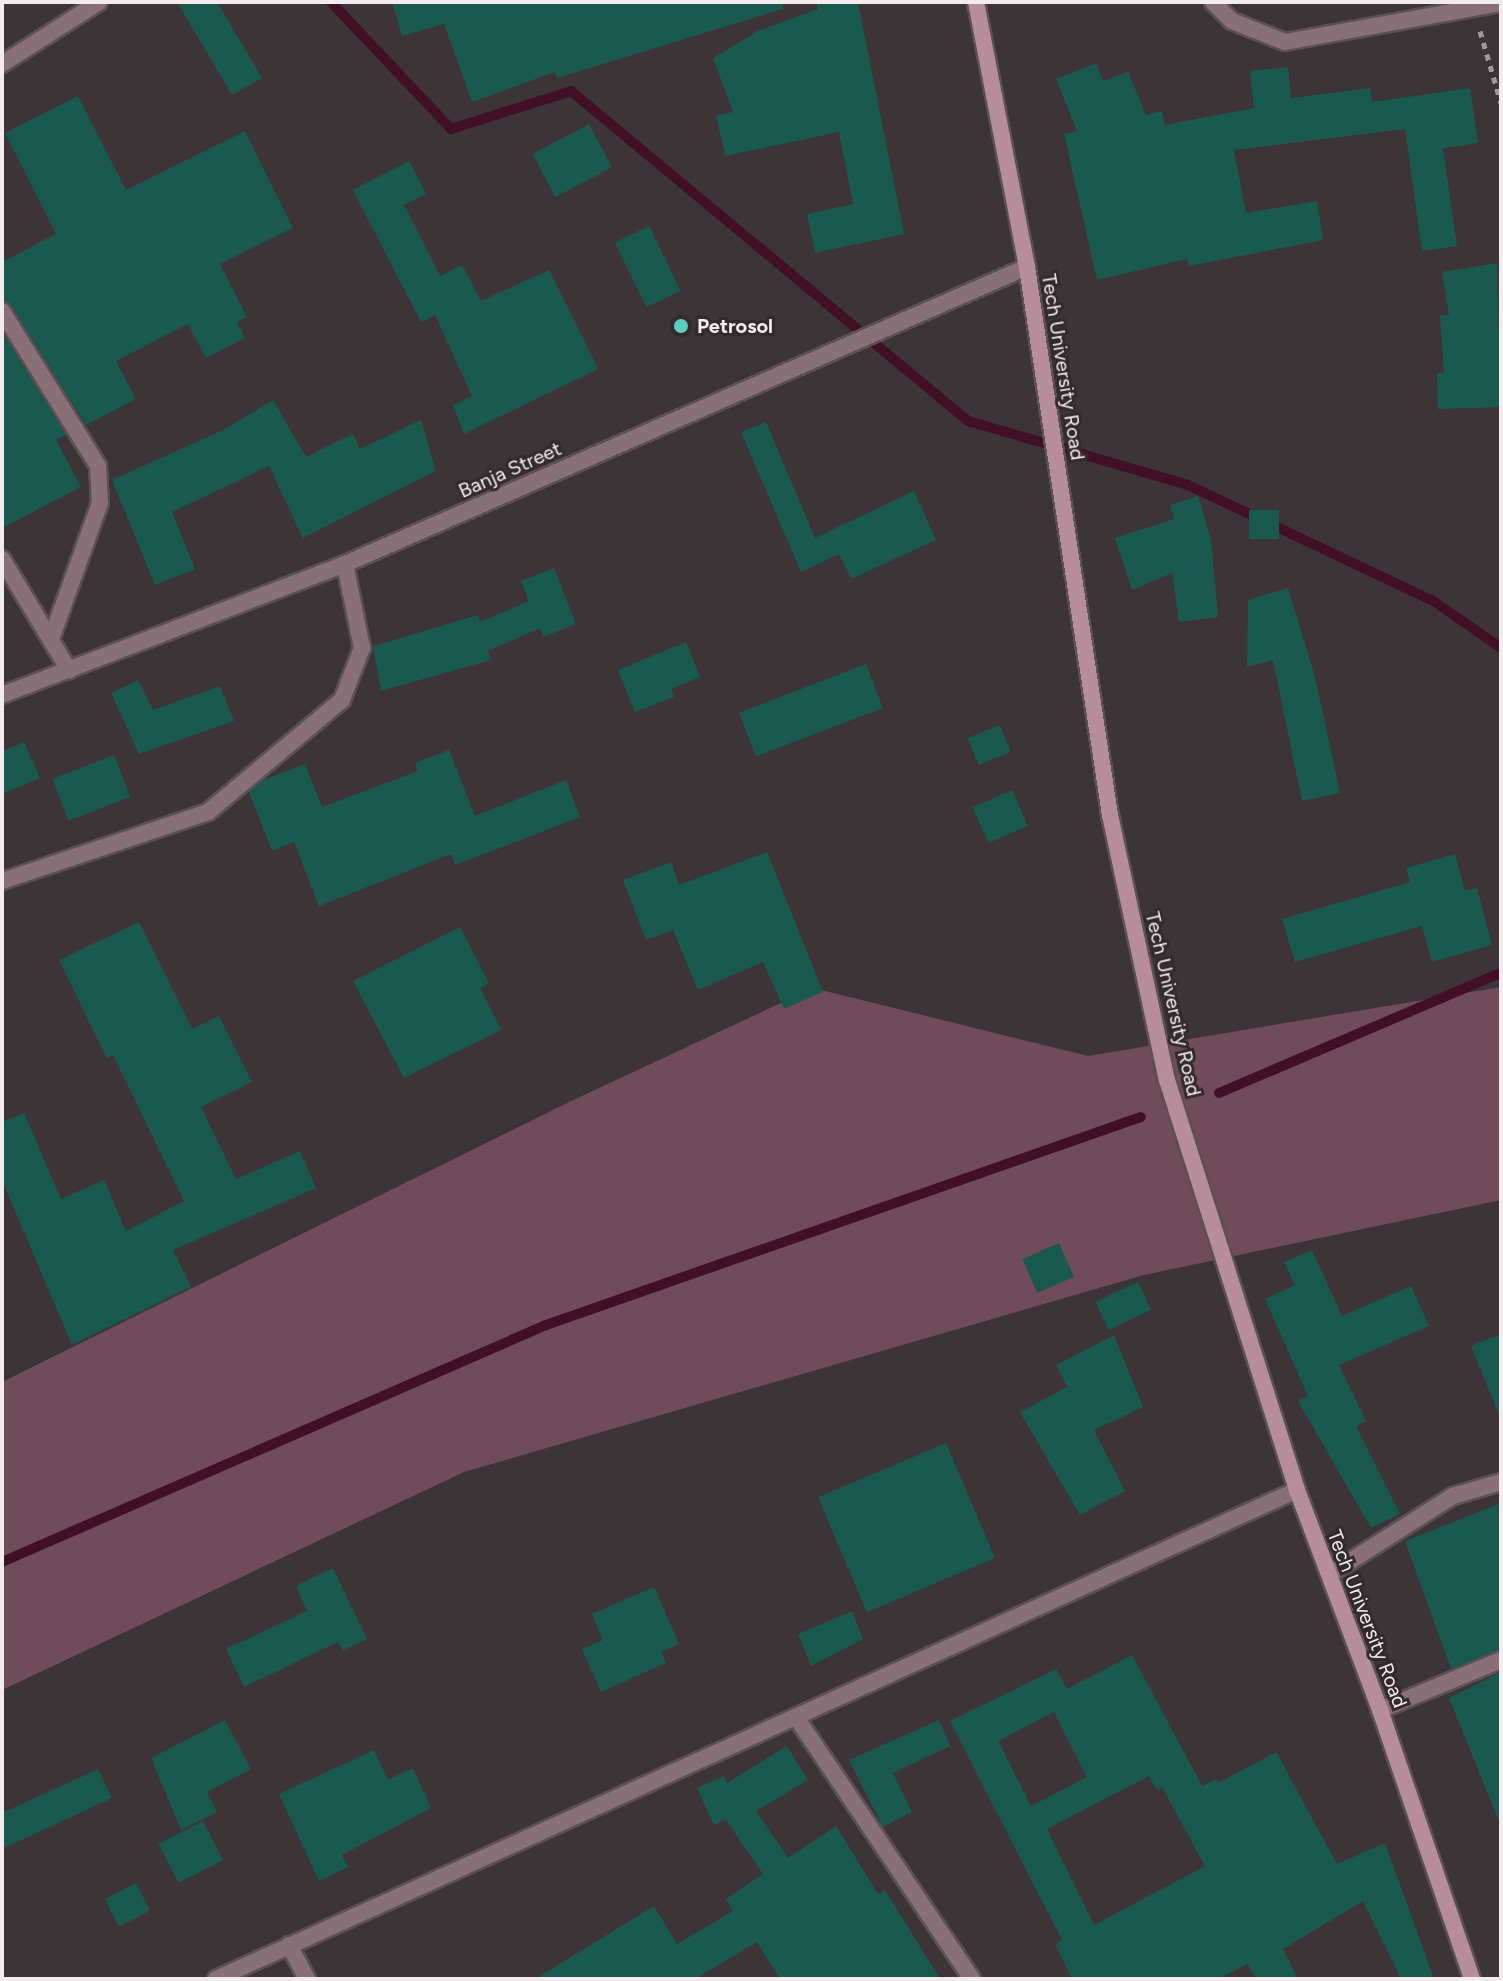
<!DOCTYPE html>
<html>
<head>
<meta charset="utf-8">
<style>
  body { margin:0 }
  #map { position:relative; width:1503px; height:1981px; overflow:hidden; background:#3d3437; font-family:Figtree,sans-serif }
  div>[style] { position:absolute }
  .green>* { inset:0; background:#704c5a }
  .stream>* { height:10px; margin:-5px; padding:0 5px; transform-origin:5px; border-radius:5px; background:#411027 }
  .building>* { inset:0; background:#1a5950; transform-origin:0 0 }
  .path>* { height:5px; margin-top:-2.5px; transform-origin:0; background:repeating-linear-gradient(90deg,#a0999b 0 6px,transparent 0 12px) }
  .roads { filter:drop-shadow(2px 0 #5a5154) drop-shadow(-2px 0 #5a5154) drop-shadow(0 2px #5a5154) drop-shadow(0 -2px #5a5154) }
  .street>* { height:16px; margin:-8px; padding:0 8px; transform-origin:8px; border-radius:8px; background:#896f78 }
  .secondary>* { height:16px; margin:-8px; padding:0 8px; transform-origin:8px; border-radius:8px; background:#b78d9c }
  .dots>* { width:22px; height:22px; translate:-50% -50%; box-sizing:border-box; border:4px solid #332a2d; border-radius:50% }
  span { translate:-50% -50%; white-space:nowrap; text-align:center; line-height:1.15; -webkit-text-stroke:6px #332a2d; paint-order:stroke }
  .poi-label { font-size:20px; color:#f2ecee; font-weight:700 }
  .left { translate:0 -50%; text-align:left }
  .street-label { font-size:20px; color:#f2ecee }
  .frame { position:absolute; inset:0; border:4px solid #f2ecee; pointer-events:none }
</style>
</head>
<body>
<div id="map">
  <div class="green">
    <i style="clip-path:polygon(1501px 987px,1501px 1200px,1144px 1275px,464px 1472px,2px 1690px,2px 1382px,567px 1103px,813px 988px,1088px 1056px)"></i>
  </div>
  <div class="stream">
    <i style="left:331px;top:2px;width:175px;rotate:46.6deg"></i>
    <i style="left:451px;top:129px;width:126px;rotate:-17.6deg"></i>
    <i style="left:571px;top:91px;width:516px;rotate:39.73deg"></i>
    <i style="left:968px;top:421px;width:229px;rotate:16.2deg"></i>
    <i style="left:1188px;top:485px;width:273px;rotate:25.3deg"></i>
    <i style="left:1435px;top:602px;width:80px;rotate:34.9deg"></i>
    <i style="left:1219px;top:1093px;width:306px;rotate:-23.1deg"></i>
    <i style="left:2px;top:1562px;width:593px;rotate:-23.54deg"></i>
    <i style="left:546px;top:1325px;width:630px;rotate:-19.27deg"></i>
  </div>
  <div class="building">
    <i style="clip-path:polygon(177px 2px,217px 2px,262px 78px,232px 95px)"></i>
    <i style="clip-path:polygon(392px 2px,782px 2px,783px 9px,557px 78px,555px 72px,472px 102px,444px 24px,402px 36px)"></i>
    <i style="clip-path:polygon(817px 2px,858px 2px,904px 234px,815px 253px,807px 214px,853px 204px,839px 132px,725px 156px,716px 115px,733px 112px,713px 58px,758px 31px,818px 9px)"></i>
    <i style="clip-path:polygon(1096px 63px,1103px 81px,1128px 72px,1146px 115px,1162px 111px,1165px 125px,1254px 108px,1250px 71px,1288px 67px,1291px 98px,1370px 88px,1372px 102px,1470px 88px,1478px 143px,1443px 148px,1457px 246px,1422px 251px,1405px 129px,1234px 150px,1246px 213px,1317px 201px,1323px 240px,1189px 266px,1187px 259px,1097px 280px,1064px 134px,1077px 131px,1056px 79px)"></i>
    <i style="clip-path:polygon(78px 96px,126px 190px,245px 131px,293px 228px,220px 264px,247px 317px,237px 322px,245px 338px,206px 358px,188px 324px,116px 361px,136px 399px,86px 425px,11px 305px,2px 300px,2px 262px,56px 234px,5px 133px)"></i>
    <i style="left:589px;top:124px;width:49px;height:64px;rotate:62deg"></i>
    <i style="clip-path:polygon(409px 161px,426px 194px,404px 205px,440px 276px,462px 265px,481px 301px,549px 270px,598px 369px,464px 434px,453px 405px,472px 396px,435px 315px,421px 322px,353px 190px)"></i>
    <i style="left:649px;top:226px;width:72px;height:38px;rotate:64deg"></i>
    <i style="clip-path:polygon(1497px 263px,1501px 407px,1438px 409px,1437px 373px,1444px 373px,1440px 315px,1449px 315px,1442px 272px)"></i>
    <i style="clip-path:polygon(2px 332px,66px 435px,56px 440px,81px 487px,2px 528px)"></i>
    <i style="clip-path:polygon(273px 400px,306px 457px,353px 434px,360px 449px,421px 420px,436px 471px,303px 538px,269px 466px,172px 512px,195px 569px,155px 585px,112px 480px,225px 429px)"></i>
    <i style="clip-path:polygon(766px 422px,815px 538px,914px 491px,936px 540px,851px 579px,839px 554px,801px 572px,741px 432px)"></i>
    <i style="clip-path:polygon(1198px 496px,1211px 539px,1218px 617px,1179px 622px,1172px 573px,1132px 590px,1115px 538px,1174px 519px,1170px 505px)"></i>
    <i style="left:1249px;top:510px;width:30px;height:29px"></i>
    <i style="clip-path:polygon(554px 568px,576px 624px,543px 637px,540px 628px,488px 651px,491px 660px,381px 691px,373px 646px,478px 615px,480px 622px,529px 601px,521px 581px)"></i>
    <i style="clip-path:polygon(1288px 588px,1315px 677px,1340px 793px,1302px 801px,1273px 660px,1247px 667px,1248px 600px)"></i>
    <i style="clip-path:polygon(686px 642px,700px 677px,671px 689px,674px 697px,635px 712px,618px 670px)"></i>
    <i style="left:866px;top:664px;width:47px;height:136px;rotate:69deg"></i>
    <i style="clip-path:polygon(138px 680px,153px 710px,220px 686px,234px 721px,139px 754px,111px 693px)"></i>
    <i style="left:1000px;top:725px;width:29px;height:35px;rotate:68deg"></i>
    <i style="clip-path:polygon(24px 742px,40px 778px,2px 794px,2px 751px)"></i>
    <i style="clip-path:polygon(449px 750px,475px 816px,566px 780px,580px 817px,455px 865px,451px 854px,319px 906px,294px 842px,272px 851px,249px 792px,263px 780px,305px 764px,322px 807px,418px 771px,415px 763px)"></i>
    <i style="left:114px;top:755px;width:45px;height:66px;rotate:69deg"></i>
    <i style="left:1012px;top:790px;width:39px;height:43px;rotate:66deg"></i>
    <i style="clip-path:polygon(767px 852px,823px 992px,784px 1009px,763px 962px,698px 990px,673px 930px,646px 940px,623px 880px,671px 862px,679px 885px)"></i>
    <i style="clip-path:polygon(1455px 854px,1465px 891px,1477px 888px,1492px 945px,1432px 962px,1422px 926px,1295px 962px,1282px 919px,1410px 882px,1406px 868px)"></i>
    <i style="clip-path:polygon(139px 922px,192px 1029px,219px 1016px,252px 1082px,201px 1107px,236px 1179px,300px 1151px,316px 1188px,173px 1250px,191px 1287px,72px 1345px,2px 1180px,2px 1122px,24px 1113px,61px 1199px,104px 1180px,126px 1231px,184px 1201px,113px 1055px,107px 1058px,59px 960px)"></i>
    <i style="clip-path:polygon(460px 927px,489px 983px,480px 988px,501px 1030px,404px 1078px,353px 981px)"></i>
    <i style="left:1059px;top:1243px;width:37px;height:40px;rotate:66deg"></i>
    <i style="clip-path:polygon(1312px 1250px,1342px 1316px,1411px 1286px,1429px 1326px,1339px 1365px,1366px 1421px,1356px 1426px,1400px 1514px,1371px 1528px,1298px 1401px,1308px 1396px,1265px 1299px,1295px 1285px,1284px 1262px)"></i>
    <i style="left:1138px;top:1282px;width:31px;height:47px;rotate:65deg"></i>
    <i style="clip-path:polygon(1501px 1334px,1501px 1416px,1500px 1417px,1471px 1346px)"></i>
    <i style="clip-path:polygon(1114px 1335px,1143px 1407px,1094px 1430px,1125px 1491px,1080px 1515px,1020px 1412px,1067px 1387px,1056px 1365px)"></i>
    <i style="left:946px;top:1443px;width:125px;height:139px;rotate:67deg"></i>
    <i style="clip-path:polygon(1501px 1503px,1501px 1649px,1451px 1669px,1405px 1541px)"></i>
    <i style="clip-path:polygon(333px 1568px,367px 1639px,343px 1650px,338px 1642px,244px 1687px,226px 1649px,307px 1611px,296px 1586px)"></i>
    <i style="clip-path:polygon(654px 1587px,679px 1644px,661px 1652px,666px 1663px,601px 1692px,582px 1649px,603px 1640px,592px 1614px)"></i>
    <i style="clip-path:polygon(852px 1611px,863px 1639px,811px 1666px,798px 1634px)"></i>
    <i style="clip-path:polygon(evenodd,1132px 1655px,1202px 1786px,1216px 1779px,1218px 1783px,1276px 1752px,1337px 1864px,1385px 1843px,1434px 1979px,1401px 1979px,1363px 1901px,1283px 1949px,1298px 1979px,1256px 1979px,1248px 1964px,1218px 1979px,1072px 1979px,1055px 1944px,1062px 1940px,950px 1721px,1056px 1669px,1067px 1689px,1132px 1655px,1054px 1712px,1087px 1777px,1031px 1806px,998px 1741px,1054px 1712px,1132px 1655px,1149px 1776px,1157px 1790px,1162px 1787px,1205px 1866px,1094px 1925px,1047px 1829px,1149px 1776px)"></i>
    <i style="clip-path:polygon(1501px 1672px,1501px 1823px,1500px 1824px,1449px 1698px)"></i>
    <i style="clip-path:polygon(225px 1720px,251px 1769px,207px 1792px,217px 1812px,181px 1830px,151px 1758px)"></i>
    <i style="clip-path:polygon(939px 1720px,950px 1746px,893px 1773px,912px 1812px,883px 1827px,849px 1760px)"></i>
    <i style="clip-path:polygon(787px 1746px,808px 1780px,756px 1811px,788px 1858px,836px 1826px,878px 1894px,885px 1890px,940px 1979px,780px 1979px,757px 1942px,695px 1979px,535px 1979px,654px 1906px,677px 1944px,733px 1911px,726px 1899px,763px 1874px,726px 1820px,714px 1825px,697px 1788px,724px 1776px,727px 1783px)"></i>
    <i style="clip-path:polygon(374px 1750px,388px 1780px,413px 1768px,431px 1808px,342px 1855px,348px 1867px,319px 1881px,279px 1794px)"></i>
    <i style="clip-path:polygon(98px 1769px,112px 1798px,2px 1849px,2px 1813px)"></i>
    <i style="left:203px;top:1821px;width:44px;height:50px;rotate:63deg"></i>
    <i style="left:136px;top:1883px;width:31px;height:35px;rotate:63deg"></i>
  </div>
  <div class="path">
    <i style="left:1480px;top:31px;width:75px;rotate:73.7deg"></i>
  </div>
  <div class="roads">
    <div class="street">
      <i style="left:1213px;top:2px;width:27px;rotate:45deg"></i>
      <i style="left:1232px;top:21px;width:57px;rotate:21.6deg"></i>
      <i style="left:1285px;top:42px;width:219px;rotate:-10.2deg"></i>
      <i style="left:2px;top:64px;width:115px;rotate:-32.6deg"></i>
      <i style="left:2px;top:311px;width:182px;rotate:58.2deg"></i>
      <i style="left:98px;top:466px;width:37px;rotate:87deg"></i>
      <i style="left:100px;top:503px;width:145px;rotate:109.8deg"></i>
      <i style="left:2px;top:559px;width:130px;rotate:58.9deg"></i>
      <i style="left:2px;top:695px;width:367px;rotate:-20.9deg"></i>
      <i style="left:345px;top:564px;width:744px;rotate:-23.53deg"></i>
      <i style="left:2px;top:881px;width:217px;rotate:-18.5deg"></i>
      <i style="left:208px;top:812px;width:175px;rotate:-39.9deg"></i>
      <i style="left:342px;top:700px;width:56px;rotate:-69deg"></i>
      <i style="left:362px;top:648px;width:86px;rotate:-101.4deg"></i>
      <i style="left:1330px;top:1574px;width:146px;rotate:-32.4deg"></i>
      <i style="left:1453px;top:1496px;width:50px;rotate:-16.3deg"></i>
      <i style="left:1380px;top:1710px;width:131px;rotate:-22.5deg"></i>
      <i style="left:796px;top:1717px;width:316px;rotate:56.1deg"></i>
      <i style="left:289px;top:1945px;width:38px;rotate:62deg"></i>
      <i style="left:216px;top:1979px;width:1186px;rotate:-24.34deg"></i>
    </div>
    <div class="secondary">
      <i style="left:976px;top:2px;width:270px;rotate:79.1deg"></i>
      <i style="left:1027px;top:267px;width:554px;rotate:81.39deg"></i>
      <i style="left:1110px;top:815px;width:271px;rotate:77.9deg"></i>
      <i style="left:1167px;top:1080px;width:430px;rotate:72.4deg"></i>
      <i style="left:1297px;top:1490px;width:235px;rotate:69.3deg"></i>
      <i style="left:1380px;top:1710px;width:284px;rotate:71.1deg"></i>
    </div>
  </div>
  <div class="dots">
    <i style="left:681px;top:326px;background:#5acebd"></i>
  </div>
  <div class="poi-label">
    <span class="left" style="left:697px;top:326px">Petrosol</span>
  </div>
  <div class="street-label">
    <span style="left:1063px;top:367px;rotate:81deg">Tech University Road</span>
    <span style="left:510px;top:470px;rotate:-24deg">Banja Street</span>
    <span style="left:1173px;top:1004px;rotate:77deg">Tech University Road</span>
    <span style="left:1367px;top:1619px;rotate:69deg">Tech University Road</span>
  </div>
  <div class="frame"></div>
</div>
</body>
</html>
